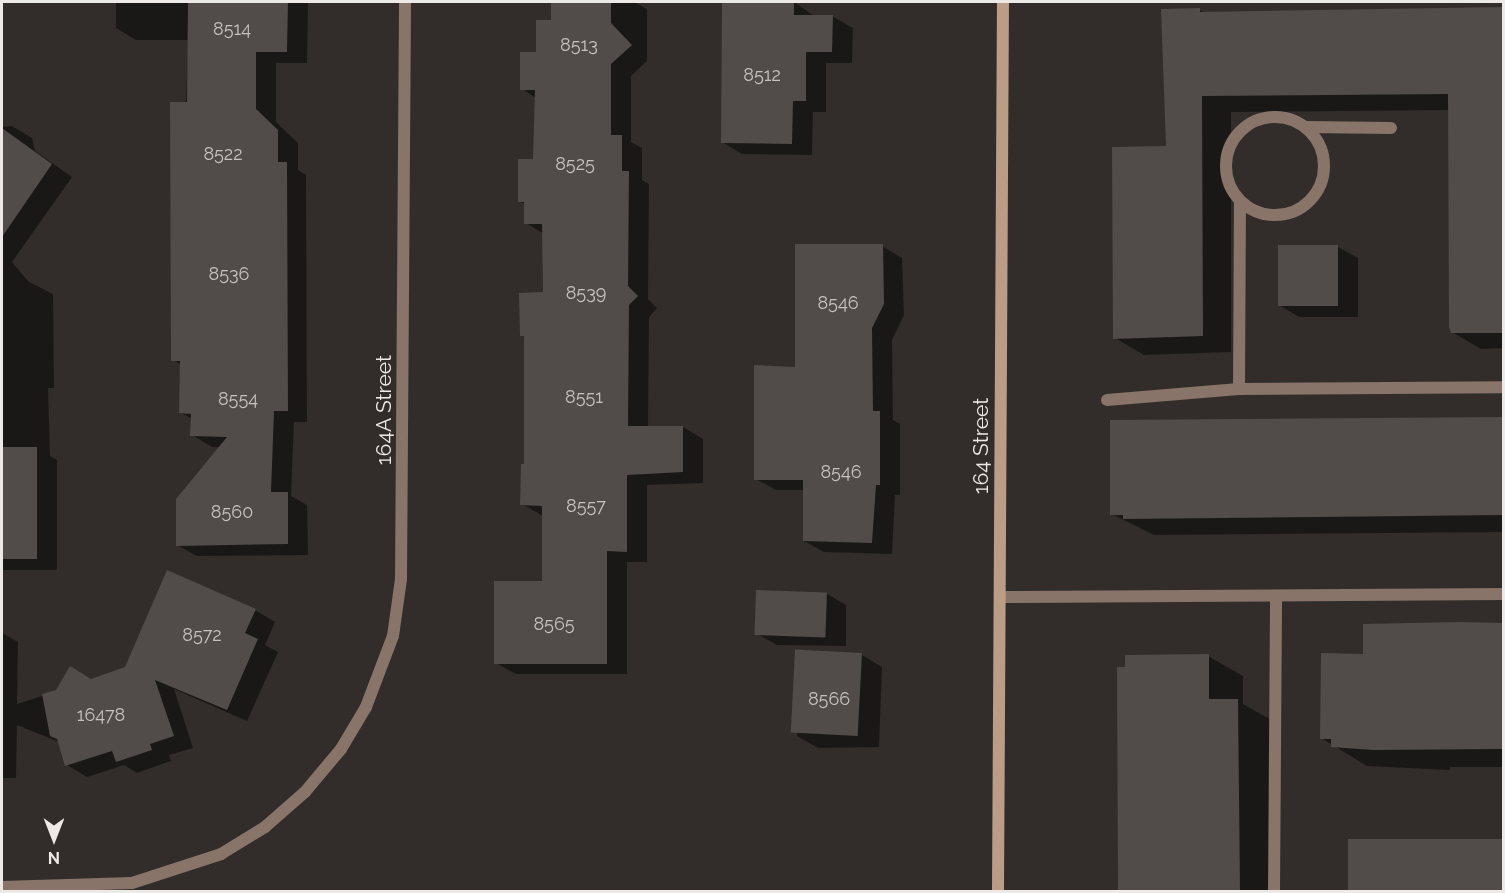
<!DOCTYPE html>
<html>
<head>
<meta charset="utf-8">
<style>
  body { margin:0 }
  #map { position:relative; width:1505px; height:893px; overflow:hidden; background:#322d2a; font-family:Raleway,sans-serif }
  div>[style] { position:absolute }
  .shadow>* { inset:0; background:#0007; transform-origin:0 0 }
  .building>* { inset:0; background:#514b49; transform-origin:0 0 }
  .lane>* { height:12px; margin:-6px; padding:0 6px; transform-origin:6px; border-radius:6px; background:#887468 }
  .lane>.ring { margin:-6px; padding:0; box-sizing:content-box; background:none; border:12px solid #887468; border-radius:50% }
  .street>* { height:12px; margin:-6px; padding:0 6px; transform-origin:6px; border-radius:6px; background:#887468 }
  .secondary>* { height:12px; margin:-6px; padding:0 6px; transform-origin:6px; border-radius:6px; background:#bb9c87 }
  span { translate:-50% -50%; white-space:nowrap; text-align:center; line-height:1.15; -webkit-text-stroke:4.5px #322d2a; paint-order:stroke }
  .number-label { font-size:18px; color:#c5c2c0 }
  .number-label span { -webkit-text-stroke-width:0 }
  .street-label { font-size:21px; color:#ece9e7 }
  .frame { position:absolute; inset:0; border:3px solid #ece9e7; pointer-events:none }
  .north { position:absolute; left:24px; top:809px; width:60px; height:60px; -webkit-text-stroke:4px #322d2a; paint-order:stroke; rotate:180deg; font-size:16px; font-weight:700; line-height:24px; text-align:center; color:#ece9e7 }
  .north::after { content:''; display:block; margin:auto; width:21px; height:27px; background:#ece9e7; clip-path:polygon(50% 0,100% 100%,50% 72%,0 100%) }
</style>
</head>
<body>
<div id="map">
  <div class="shadow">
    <i style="clip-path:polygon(116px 2px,308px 2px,307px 63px,276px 63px,276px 122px,298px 143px,298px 170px,306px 175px,307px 422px,294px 422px,291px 496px,307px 505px,308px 555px,197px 556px,177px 545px,221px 447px,212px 447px,192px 435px,192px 419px,180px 412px,181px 365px,173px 360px,189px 40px,136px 40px,116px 28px)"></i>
    <i style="clip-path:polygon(552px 2px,634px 2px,647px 9px,647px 61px,631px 76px,631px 142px,642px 148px,642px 180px,649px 184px,648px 299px,657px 308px,649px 317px,648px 427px,683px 427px,703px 439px,703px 483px,647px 485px,647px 562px,627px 562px,627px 674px,516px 674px,496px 663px,543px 582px,543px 516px,522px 504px,526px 465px,526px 338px,521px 335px,545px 293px,544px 234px,526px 223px,526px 205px,519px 201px,534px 161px,536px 98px,522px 89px,552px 22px)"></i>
    <i style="clip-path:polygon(723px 2px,794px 2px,814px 16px,832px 16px,853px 28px,852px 63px,826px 63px,826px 112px,813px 112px,812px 155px,742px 154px,722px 142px)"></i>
    <i style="clip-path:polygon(1504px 9px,1504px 348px,1481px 349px,1452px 332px,1450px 110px,1231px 112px,1231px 352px,1144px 355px,1115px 338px,1167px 148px,1199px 10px,1205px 13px)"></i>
    <i style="clip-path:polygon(12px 126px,32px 138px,35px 151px,72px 177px,12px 262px,29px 282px,53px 294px,54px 388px,48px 388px,50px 456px,57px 460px,57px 570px,2px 570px,2px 127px)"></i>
    <i style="clip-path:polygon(882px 246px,902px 258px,904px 315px,892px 340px,893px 420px,900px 424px,900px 495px,895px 495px,892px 554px,824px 552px,804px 541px,805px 490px,776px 490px,756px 479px,796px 369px)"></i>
    <i style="clip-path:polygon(1338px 247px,1358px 258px,1358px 317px,1299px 317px,1279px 305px)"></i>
    <i style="clip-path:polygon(1504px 419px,1504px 532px,1154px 535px,1112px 514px,1112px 421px)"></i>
    <i style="clip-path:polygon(826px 593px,846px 605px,846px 646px,777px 645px,757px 634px)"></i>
    <i style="clip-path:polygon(255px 610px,275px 622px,265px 645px,278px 652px,247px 721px,174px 689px,193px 748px,169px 755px,171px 761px,137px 773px,124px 765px,87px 777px,67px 765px,59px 742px,17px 725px,16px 778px,2px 778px,2px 633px,18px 642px,17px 704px,126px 669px)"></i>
    <i style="clip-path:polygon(1365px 625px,1504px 625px,1504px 767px,1450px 767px,1450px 770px,1367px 766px,1321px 738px,1365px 656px)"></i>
    <i style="clip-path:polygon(862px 655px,882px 667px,879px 747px,818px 748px,797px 736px,797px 656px)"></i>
    <i style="clip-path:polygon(1208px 656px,1243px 676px,1243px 704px,1273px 721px,1274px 892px,1120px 892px,1118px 669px)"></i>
    <i style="left:1504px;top:840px;width:52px;height:154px;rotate:90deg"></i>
  </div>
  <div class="building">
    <i style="clip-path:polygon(188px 2px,288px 2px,287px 52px,256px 52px,256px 109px,278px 130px,278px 162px,287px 162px,288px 411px,274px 411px,271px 492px,288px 492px,288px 544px,176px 546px,176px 499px,227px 437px,190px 436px,191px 414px,179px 413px,180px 361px,171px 361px,170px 102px,187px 102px)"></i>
    <i style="clip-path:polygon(551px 2px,611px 2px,611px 23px,632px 45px,611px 64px,611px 135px,622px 135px,622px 171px,629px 171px,628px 286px,638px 296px,629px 305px,628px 426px,683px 426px,683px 472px,627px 475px,627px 552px,607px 551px,607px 664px,494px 664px,494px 581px,542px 581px,542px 506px,520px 505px,521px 464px,524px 464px,524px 336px,520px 336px,519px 293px,543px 292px,542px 224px,524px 224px,524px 202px,518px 202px,518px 159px,533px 159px,535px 90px,520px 90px,520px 52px,536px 52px,536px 20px,551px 20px)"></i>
    <i style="clip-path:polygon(722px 2px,794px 2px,794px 15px,833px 15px,832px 52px,806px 52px,806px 101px,793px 101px,792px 144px,721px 143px)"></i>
    <i style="clip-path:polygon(1503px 7px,1503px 333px,1451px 333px,1449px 327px,1448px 94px,1202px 96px,1203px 336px,1113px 339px,1112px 147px,1166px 146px,1161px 9px,1200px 8px,1200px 12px)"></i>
    <i style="clip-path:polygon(2px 128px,52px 164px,2px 237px)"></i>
    <i style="clip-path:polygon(795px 244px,883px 244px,884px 304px,872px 328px,873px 411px,880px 411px,880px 485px,876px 485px,872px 543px,803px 541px,803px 480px,754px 480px,754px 365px,795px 367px)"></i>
    <i style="left:1338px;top:245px;width:61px;height:60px;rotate:90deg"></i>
    <i style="clip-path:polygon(1503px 417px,1503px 515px,1123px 519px,1123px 515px,1110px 515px,1110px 420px)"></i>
    <i style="left:2px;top:447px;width:35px;height:112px"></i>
    <i style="clip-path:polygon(167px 570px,256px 609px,245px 633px,258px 639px,227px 710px,155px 680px,174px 736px,150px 744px,152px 750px,116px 762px,112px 751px,65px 766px,57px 739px,50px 736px,42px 694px,56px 690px,70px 666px,91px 679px,125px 667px)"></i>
    <i style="left:756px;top:590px;width:71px;height:45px;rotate:2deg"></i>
    <i style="clip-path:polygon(1459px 622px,1503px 623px,1503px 749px,1373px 750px,1331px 747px,1331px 739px,1320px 739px,1321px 653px,1363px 654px,1363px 624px)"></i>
    <i style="left:862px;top:653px;width:83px;height:67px;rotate:93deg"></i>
    <i style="clip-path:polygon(1209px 654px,1209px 699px,1238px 699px,1240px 891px,1118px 891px,1117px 667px,1125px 667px,1125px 655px)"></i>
    <i style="left:1503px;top:839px;width:52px;height:155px;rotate:90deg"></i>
  </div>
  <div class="lane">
    <i class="ring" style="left:1226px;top:117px;width:86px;height:86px"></i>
    <i style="left:1305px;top:127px;width:86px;rotate:0.7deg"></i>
    <i style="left:1239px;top:389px;width:187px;rotate:-89.7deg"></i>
    <i style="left:1107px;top:400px;width:132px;rotate:-4.8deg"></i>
    <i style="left:1239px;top:389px;width:265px;rotate:-0.4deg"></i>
    <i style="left:1000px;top:597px;width:504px;rotate:-0.34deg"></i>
    <i style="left:1274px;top:892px;width:295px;rotate:-89.6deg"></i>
  </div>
  <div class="street">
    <i style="left:2px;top:887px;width:130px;rotate:-1.8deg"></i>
    <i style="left:132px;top:883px;width:94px;rotate:-18deg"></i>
    <i style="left:221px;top:854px;width:52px;rotate:-31.5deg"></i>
    <i style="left:265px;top:827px;width:53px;rotate:-41.2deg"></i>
    <i style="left:305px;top:792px;width:56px;rotate:-50.1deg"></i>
    <i style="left:341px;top:749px;width:49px;rotate:-59.2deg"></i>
    <i style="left:366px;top:707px;width:76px;rotate:-69.2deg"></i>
    <i style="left:393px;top:636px;width:58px;rotate:-82deg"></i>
    <i style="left:401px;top:579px;width:577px;rotate:-89.6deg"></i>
  </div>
  <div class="secondary">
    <i style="left:998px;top:892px;width:890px;rotate:-89.68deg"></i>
  </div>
  <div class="number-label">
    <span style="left:232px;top:29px">8514</span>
    <span style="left:579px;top:45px">8513</span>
    <span style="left:762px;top:75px">8512</span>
    <span style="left:223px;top:154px">8522</span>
    <span style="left:575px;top:164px">8525</span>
    <span style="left:229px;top:274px">8536</span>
    <span style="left:586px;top:293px">8539</span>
    <span style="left:838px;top:303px">8546</span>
    <span style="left:584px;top:397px">8551</span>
    <span style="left:238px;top:399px">8554</span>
    <span style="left:841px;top:472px">8546</span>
    <span style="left:586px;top:506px">8557</span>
    <span style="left:232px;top:512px">8560</span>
    <span style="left:554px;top:624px">8565</span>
    <span style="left:202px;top:635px">8572</span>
    <span style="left:829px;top:699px">8566</span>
    <span style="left:101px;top:715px">16478</span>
  </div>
  <div class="street-label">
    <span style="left:384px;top:410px;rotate:-90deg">164A Street</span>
    <span style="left:981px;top:446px;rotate:-90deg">164 Street</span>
  </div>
  <div class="frame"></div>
  <div class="north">N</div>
</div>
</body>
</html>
